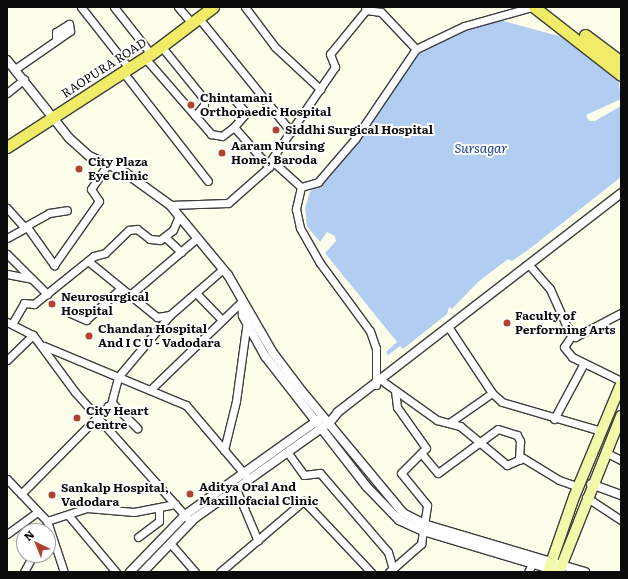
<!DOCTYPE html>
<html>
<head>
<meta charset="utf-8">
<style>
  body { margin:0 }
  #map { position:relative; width:628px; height:579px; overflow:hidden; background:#fdfeea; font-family:Literata,serif }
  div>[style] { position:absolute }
  .water>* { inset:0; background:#b2cdf2 }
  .roads { filter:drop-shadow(1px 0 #3e3e3e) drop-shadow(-1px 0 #3e3e3e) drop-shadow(0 1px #3e3e3e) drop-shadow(0 -1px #3e3e3e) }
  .minor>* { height:7px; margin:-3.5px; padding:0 3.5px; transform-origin:3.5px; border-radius:3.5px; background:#fff }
  .tertiary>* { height:8px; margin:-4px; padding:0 4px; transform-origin:4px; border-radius:4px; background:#fff }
  .secondary>* { height:10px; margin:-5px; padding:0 5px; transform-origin:5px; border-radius:5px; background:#f2faa9 }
  .primary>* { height:11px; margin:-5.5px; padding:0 5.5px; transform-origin:5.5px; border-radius:5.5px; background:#f0ec68 }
  .dots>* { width:11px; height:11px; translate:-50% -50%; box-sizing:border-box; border:2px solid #fff; border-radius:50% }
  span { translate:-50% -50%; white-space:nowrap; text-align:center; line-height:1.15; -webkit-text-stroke:4px #fff; paint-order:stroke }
  .street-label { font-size:12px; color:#0b0b0b }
  .poi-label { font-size:12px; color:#0b0b0b; font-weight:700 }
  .left { translate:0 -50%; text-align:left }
  .water-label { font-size:13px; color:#1d4794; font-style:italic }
  .frame { position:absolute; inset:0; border:8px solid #0b0b0b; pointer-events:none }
  .north { position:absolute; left:16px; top:523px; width:40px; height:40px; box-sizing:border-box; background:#fff; border:1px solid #9d9d9d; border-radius:50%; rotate:317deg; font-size:11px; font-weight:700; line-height:16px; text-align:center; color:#0b0b0b }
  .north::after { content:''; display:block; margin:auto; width:14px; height:18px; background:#b1432d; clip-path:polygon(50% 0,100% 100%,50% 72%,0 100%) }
</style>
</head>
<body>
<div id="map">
  <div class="water">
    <i style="clip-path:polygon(500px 20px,566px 38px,618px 76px,621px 99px,586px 115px,589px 121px,595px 121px,621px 106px,621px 177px,528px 250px,512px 261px,508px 259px,478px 282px,452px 309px,449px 307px,447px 314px,403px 349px,400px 346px,388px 355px,386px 352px,397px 342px,325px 253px,336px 241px,335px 236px,327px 232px,320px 242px,307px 226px,305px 208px,310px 192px,417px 50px,479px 22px)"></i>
  </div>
  <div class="roads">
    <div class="minor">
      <i style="left:81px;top:7px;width:78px;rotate:51.8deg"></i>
      <i style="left:114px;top:7px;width:60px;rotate:51.8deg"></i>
      <i style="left:178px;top:7px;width:20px;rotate:49deg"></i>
      <i style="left:245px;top:7px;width:50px;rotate:53.1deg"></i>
      <i style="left:275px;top:47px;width:62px;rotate:43deg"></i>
      <i style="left:366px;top:10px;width:15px;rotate:8deg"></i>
      <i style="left:381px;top:12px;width:51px;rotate:46.6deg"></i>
      <i style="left:198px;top:17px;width:148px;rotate:51deg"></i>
      <i style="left:161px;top:46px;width:68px;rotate:50.9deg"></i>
      <i style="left:204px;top:99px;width:6px;rotate:90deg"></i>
      <i style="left:204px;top:105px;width:14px;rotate:129deg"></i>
      <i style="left:145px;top:58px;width:101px;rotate:49deg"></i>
      <i style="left:211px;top:134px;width:11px;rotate:10deg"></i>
      <i style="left:222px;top:136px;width:15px;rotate:-37deg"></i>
      <i style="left:234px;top:127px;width:53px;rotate:48.8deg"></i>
      <i style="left:15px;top:69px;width:67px;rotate:-34.6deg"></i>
      <i style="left:70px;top:31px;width:7px;rotate:-98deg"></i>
      <i style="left:69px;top:24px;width:15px;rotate:148deg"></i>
      <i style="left:56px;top:32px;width:5px;rotate:90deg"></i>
      <i style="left:123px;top:72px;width:138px;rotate:52.1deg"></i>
      <i style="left:7px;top:93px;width:22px;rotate:-39deg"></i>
      <i style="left:234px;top:99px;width:18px;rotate:49deg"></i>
      <i style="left:246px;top:113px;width:18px;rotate:131deg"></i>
      <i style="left:271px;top:160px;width:40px;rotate:42deg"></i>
      <i style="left:301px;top:187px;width:23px;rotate:103deg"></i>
      <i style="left:296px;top:209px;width:19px;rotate:78deg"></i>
      <i style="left:300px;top:228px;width:40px;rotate:60.3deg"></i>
      <i style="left:320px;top:263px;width:84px;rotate:53.7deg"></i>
      <i style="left:370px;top:331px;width:18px;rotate:71deg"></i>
      <i style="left:376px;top:348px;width:37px;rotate:90deg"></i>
      <i style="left:301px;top:187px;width:18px;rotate:-16deg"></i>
      <i style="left:318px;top:182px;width:57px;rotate:-49.3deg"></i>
      <i style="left:355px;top:139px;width:109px;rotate:-55.9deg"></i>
      <i style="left:416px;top:49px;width:53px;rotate:-25.6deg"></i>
      <i style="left:464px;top:26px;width:71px;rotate:-15.6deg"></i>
      <i style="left:170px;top:205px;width:58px;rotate:-2deg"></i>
      <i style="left:228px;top:203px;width:55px;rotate:-41.3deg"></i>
      <i style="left:269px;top:167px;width:7px;rotate:-74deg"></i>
      <i style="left:271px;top:160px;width:113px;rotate:-55.5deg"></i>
      <i style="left:335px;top:67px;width:14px;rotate:-111deg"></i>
      <i style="left:330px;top:54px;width:57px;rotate:-50.7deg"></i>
      <i style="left:366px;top:10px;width:3px;rotate:-108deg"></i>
      <i style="left:7px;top:208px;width:25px;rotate:48deg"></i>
      <i style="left:24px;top:227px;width:29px;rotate:-29deg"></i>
      <i style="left:49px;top:213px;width:18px;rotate:-9deg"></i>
      <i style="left:165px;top:237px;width:22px;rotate:43deg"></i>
      <i style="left:7px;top:238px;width:23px;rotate:-29deg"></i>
      <i style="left:27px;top:227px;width:47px;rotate:54.6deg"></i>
      <i style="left:54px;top:265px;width:78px;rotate:-54.9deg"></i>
      <i style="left:99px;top:201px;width:14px;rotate:-124deg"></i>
      <i style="left:91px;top:189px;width:30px;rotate:-56deg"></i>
      <i style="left:7px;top:254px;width:57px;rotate:45deg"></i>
      <i style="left:88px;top:261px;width:89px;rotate:39.1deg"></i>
      <i style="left:157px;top:317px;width:13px;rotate:-9deg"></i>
      <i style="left:170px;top:315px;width:70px;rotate:-41deg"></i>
      <i style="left:530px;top:266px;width:30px;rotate:49deg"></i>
      <i style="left:550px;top:289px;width:39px;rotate:66deg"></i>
      <i style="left:566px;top:325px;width:15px;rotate:53deg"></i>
      <i style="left:575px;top:337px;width:52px;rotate:-27.6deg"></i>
      <i style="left:7px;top:274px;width:25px;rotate:11deg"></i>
      <i style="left:196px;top:293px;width:37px;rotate:46deg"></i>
      <i style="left:130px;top:295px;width:88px;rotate:-40.4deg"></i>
      <i style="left:68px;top:312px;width:20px;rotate:24deg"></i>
      <i style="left:86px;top:320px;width:47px;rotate:-42.4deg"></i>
      <i style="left:7px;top:322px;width:29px;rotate:27deg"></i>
      <i style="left:33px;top:335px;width:71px;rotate:53.6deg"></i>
      <i style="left:75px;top:392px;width:174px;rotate:48.3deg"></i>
      <i style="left:12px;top:324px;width:24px;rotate:-60deg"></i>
      <i style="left:24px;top:303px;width:10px;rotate:6deg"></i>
      <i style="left:34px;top:304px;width:77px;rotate:-38.7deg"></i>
      <i style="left:94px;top:256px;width:11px;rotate:-15deg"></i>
      <i style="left:105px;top:253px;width:33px;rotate:-44deg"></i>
      <i style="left:129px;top:230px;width:8px;rotate:-7deg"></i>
      <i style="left:137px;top:229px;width:16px;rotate:38deg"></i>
      <i style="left:150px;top:239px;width:10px;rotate:6deg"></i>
      <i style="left:160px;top:240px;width:16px;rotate:-38deg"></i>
      <i style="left:173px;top:230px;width:15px;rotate:-67deg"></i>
      <i style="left:449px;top:328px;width:78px;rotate:56.5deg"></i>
      <i style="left:492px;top:393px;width:13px;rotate:42deg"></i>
      <i style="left:502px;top:402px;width:103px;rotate:16.3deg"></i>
      <i style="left:572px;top:335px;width:14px;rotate:124deg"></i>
      <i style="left:564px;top:347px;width:13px;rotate:51deg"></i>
      <i style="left:572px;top:357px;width:55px;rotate:26.1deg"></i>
      <i style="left:44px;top:346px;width:154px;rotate:22.6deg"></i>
      <i style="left:186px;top:405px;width:94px;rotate:49.7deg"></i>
      <i style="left:7px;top:360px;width:36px;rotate:-44deg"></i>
      <i style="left:381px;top:380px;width:69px;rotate:35.5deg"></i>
      <i style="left:437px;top:420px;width:24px;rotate:15deg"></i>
      <i style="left:460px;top:426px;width:61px;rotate:39.7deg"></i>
      <i style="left:507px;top:465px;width:17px;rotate:-24deg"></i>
      <i style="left:523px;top:458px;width:42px;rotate:31.4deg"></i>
      <i style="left:559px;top:480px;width:21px;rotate:19deg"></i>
      <i style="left:150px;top:390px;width:127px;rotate:-44deg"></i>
      <i style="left:111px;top:404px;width:28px;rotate:-75deg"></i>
      <i style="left:118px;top:377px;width:81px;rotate:-50deg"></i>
      <i style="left:554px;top:419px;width:61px;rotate:-61.8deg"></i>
      <i style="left:449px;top:423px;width:52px;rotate:-34.9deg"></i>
      <i style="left:224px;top:450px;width:50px;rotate:-76.2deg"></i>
      <i style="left:236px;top:401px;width:81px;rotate:-82.2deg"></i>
      <i style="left:605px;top:452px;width:18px;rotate:27deg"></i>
      <i style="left:288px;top:453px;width:27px;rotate:54deg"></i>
      <i style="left:304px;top:475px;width:16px;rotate:-7deg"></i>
      <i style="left:320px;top:473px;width:104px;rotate:49.3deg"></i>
      <i style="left:388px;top:552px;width:18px;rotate:74deg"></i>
      <i style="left:421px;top:453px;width:26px;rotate:50deg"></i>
      <i style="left:438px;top:473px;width:74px;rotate:-36.3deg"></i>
      <i style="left:498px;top:429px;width:20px;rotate:18deg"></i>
      <i style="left:517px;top:435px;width:7px;rotate:63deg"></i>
      <i style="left:520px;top:441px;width:19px;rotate:93deg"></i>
      <i style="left:7px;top:479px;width:58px;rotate:46.4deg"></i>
      <i style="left:47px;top:521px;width:54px;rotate:71.6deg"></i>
      <i style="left:236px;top:489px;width:56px;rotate:67.1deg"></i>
      <i style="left:21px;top:494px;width:124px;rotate:-45.3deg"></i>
      <i style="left:108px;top:406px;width:6px;rotate:-9deg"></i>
      <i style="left:114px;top:405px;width:33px;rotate:45deg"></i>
      <i style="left:586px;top:497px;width:42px;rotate:33.3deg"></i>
      <i style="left:304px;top:501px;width:98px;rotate:46.7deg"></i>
      <i style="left:69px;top:516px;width:73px;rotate:50deg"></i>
      <i style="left:47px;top:521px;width:42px;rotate:-18deg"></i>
      <i style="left:87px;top:508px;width:47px;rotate:4.9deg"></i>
      <i style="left:134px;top:512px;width:42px;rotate:-11deg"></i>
      <i style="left:7px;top:534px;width:37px;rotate:-36deg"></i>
      <i style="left:138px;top:537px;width:26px;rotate:-37deg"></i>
      <i style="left:159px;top:521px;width:12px;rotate:-90deg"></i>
      <i style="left:170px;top:543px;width:38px;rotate:49deg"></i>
      <i style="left:24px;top:572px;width:19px;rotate:-62deg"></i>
      <i style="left:220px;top:572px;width:105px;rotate:-40.4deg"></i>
      <i style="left:389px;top:572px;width:43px;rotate:-41.2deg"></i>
      <i style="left:421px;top:544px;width:39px;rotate:-81deg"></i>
      <i style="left:427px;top:505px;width:41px;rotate:-129.1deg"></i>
      <i style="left:401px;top:473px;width:35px;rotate:-45deg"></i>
      <i style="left:426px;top:448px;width:50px;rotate:-125.3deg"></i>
      <i style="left:397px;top:407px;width:16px;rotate:-97deg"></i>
      <i style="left:528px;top:572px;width:13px;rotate:-63deg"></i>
    </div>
    <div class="tertiary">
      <i style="left:7px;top:60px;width:100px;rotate:51.5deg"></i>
      <i style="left:69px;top:138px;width:27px;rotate:42deg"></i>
      <i style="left:89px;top:156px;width:37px;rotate:24deg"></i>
      <i style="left:123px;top:171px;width:58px;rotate:35.9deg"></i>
      <i style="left:170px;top:205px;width:91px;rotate:50.4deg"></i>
      <i style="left:228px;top:275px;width:90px;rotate:60deg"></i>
      <i style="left:273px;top:353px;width:46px;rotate:52.9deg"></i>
      <i style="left:301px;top:390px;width:160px;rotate:50.3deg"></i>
      <i style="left:403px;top:513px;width:27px;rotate:27deg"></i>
      <i style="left:427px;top:525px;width:165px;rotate:16.6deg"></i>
      <i style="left:242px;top:304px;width:12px;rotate:85deg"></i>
      <i style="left:243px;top:316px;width:46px;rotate:61.2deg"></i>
      <i style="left:265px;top:356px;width:166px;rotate:52.1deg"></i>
      <i style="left:367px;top:487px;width:46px;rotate:45.9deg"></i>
      <i style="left:399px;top:520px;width:26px;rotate:25deg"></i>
      <i style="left:423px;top:531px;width:137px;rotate:16.6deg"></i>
      <i style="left:591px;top:484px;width:32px;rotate:20deg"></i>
      <i style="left:130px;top:572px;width:79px;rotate:-46deg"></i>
      <i style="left:185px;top:515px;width:167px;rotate:-35.5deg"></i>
      <i style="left:143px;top:572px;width:75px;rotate:-46.1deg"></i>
      <i style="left:195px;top:518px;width:166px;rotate:-35.4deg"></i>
      <i style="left:330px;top:422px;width:13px;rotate:-51deg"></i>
      <i style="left:338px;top:412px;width:358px;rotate:-37.7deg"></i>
    </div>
    <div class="secondary">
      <i style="left:548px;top:572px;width:79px;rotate:-70.9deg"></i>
      <i style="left:574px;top:497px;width:122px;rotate:-67.4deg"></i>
      <i style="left:559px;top:572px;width:168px;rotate:-68.3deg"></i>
    </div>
    <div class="primary">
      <i style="left:534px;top:7px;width:110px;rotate:38deg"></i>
      <i style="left:585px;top:35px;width:45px;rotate:36.9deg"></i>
      <i style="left:7px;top:147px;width:171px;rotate:-32.9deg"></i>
      <i style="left:151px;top:54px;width:78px;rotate:-37.2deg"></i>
    </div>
  </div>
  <div class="dots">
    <i style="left:191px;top:105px;background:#b1432d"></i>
    <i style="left:276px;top:130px;background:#b1432d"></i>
    <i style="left:222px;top:153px;background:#b1432d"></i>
    <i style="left:79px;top:169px;background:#b1432d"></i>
    <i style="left:52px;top:304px;background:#b1432d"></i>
    <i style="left:507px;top:323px;background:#b1432d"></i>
    <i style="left:89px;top:336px;background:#b1432d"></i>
    <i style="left:77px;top:418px;background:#b1432d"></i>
    <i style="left:190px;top:494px;background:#b1432d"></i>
    <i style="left:52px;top:495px;background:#b1432d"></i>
  </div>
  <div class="street-label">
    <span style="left:104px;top:68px;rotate:-33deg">RAOPURA ROAD</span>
  </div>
  <div class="poi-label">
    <span class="left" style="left:200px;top:105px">Chintamani<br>Orthopaedic Hospital</span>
    <span class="left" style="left:285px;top:130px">Siddhi Surgical Hospital</span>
    <span class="left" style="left:231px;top:153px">Aaram Nursing<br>Home, Baroda</span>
    <span class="left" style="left:88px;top:169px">City Plaza<br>Eye Clinic</span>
    <span class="left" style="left:61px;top:304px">Neurosurgical<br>Hospital</span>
    <span class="left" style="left:515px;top:323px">Faculty of<br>Performing Arts</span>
    <span class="left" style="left:98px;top:336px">Chandan Hospital<br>And I C U - Vadodara</span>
    <span class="left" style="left:86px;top:418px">City Heart<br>Centre</span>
    <span class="left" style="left:199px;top:494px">Aditya Oral And<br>Maxillofacial Clinic</span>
    <span class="left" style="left:61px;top:495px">Sankalp Hospital,<br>Vadodara</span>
  </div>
  <div class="water-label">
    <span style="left:481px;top:148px">Sursagar</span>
  </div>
  <div class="frame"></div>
  <div class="north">N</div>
</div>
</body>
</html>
